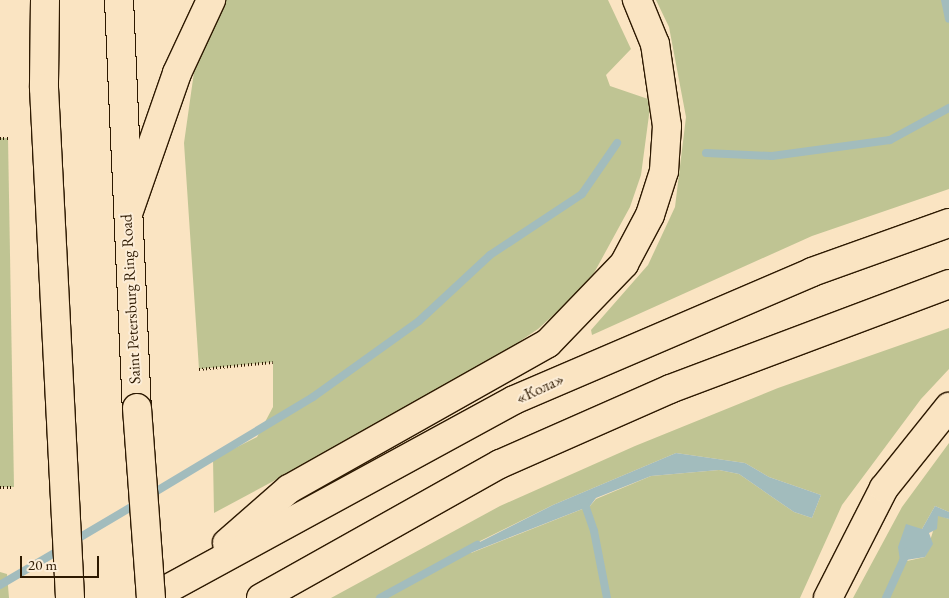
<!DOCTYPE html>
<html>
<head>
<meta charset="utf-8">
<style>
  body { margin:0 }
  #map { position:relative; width:949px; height:598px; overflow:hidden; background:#fae4c2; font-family:"EB Garamond",serif }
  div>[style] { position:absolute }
  .green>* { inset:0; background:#bfc493 }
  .water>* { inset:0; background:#a2bcbd }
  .stream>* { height:8px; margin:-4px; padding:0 4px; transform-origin:4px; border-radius:4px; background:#a2bcbd }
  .path>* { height:3px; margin-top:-1.5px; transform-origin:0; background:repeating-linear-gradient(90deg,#2d1900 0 1px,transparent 0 3.5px) }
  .roads { filter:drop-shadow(1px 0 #2d1900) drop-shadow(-1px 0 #2d1900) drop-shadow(0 1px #2d1900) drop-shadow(0 -1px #2d1900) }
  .major>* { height:28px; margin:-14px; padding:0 14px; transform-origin:14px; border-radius:14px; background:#fae4c2 }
  .highway>* { height:28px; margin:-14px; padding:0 14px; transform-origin:14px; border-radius:14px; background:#fae4c2 }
  .bridges { filter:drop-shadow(1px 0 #2d1900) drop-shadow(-1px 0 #2d1900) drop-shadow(0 1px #2d1900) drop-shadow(0 -1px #2d1900) }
  .highway-bridge>* { height:28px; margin:-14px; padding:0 14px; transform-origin:14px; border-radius:14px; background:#fae4c2 }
  span { translate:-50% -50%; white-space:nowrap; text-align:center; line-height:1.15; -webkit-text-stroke:4px #fcedd7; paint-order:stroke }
  .street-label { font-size:16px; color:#2d1900 }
  .scale { position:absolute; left:20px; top:556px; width:79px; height:22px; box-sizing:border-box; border:2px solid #2d1900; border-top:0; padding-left:6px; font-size:15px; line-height:18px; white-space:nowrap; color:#2d1900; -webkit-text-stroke:4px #fcedd7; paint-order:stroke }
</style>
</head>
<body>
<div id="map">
  <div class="green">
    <i style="clip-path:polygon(225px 0,608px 0,631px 49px,606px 75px,610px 86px,651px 100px,641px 175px,630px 207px,588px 284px,538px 329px,465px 378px,214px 513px,213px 459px,257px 437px,273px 407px,273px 362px,199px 369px,184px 143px,194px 72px)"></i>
    <i style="clip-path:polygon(656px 0,949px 0,949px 189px,812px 236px,592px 335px,591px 330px,648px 265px,675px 207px,686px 117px,669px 27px)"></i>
    <i style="clip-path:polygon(0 138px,8px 138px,14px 487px,0 487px)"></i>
    <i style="clip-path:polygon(evenodd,949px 328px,949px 369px,921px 399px,842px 505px,800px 598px,331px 598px,500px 506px,635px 446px,778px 388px,949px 328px,676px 453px,745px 463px,769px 477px,821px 495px,812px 518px,794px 512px,739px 474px,719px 470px,651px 476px,596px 499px,590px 506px,471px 553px,468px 547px,553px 505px,676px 453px)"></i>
    <i style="clip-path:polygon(949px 443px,949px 512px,935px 506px,922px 529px,915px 530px,907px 561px,925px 557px,938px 515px,949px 519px,949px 598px,853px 598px,902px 507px)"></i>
    <i style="clip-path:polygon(0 572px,7px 574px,9px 598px,0 598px)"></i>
  </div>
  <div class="water">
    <i style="clip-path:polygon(676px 453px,745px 463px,769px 477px,821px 495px,812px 518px,794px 512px,739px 474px,719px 470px,651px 476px,596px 498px,590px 506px,470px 553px,468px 548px,553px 505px)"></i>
    <i style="clip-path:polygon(935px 506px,949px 512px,949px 519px,938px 516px,937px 529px,929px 533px,933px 544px,925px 557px,900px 561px,898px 547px,906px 524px,922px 529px)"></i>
  </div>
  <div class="stream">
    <i style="left:945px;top:0;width:19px;rotate:78deg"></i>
    <i style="left:706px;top:153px;width:66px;rotate:2.6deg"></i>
    <i style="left:772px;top:156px;width:119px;rotate:-7.7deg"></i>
    <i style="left:890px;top:140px;width:67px;rotate:-28.5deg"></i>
    <i style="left:150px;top:495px;width:190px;rotate:-31deg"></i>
    <i style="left:313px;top:397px;width:130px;rotate:-35.6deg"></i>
    <i style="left:419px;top:321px;width:97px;rotate:-42.9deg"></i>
    <i style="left:490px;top:255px;width:110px;rotate:-33.5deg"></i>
    <i style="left:582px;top:194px;width:62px;rotate:-55.5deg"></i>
    <i style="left:583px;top:499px;width:34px;rotate:71deg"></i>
    <i style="left:594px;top:531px;width:68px;rotate:79deg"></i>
    <i style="left:72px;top:542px;width:77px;rotate:-30.6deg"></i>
    <i style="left:0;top:585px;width:73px;rotate:-30.4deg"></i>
    <i style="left:380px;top:598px;width:111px;rotate:-28.7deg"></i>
    <i style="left:886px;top:598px;width:51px;rotate:-65.5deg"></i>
  </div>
  <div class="path">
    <i style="left:0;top:138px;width:8px"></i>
    <i style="left:199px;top:369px;width:74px;rotate:-5.4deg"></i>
    <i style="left:0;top:487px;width:14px"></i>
  </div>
  <div class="roads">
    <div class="major">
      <i style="left:129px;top:211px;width:146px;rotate:-70.8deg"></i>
      <i style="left:177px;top:73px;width:81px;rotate:-65deg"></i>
      <i style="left:227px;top:543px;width:82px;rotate:-41.1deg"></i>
      <i style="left:289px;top:489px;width:297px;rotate:-29.4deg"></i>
      <i style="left:548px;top:343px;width:110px;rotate:-46.1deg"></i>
      <i style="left:624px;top:264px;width:55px;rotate:-62deg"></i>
      <i style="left:650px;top:215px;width:46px;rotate:-72.3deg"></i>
      <i style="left:664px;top:171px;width:45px;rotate:-86.2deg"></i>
      <i style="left:667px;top:126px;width:83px;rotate:-98.3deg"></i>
      <i style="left:655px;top:44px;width:48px;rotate:-112.2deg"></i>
      <i style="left:151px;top:598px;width:413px;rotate:-28.6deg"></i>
      <i style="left:514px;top:400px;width:324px;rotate:-23.2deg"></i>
      <i style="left:812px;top:272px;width:145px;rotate:-19.7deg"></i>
    </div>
    <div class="highway">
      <i style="left:45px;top:0;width:88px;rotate:90.7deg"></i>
      <i style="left:44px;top:88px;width:511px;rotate:87.08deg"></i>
      <i style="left:119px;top:0;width:408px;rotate:87.5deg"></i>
      <i style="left:261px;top:598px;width:274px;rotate:-29.3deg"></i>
      <i style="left:500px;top:464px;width:186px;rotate:-23.8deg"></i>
      <i style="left:670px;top:389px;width:298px;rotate:-20.6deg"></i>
      <i style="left:828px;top:598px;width:123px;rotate:-63deg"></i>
      <i style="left:884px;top:488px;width:104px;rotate:-51.3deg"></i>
    </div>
  </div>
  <div class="bridges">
    <div class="highway-bridge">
      <i style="left:137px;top:408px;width:191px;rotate:85.8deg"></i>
    </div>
  </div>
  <div class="street-label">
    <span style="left:131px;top:299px;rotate:-93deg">Saint Petersburg Ring Road</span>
    <span style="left:540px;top:389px;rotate:-25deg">«Кола»</span>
  </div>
  <div class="scale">20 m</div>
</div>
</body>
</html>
